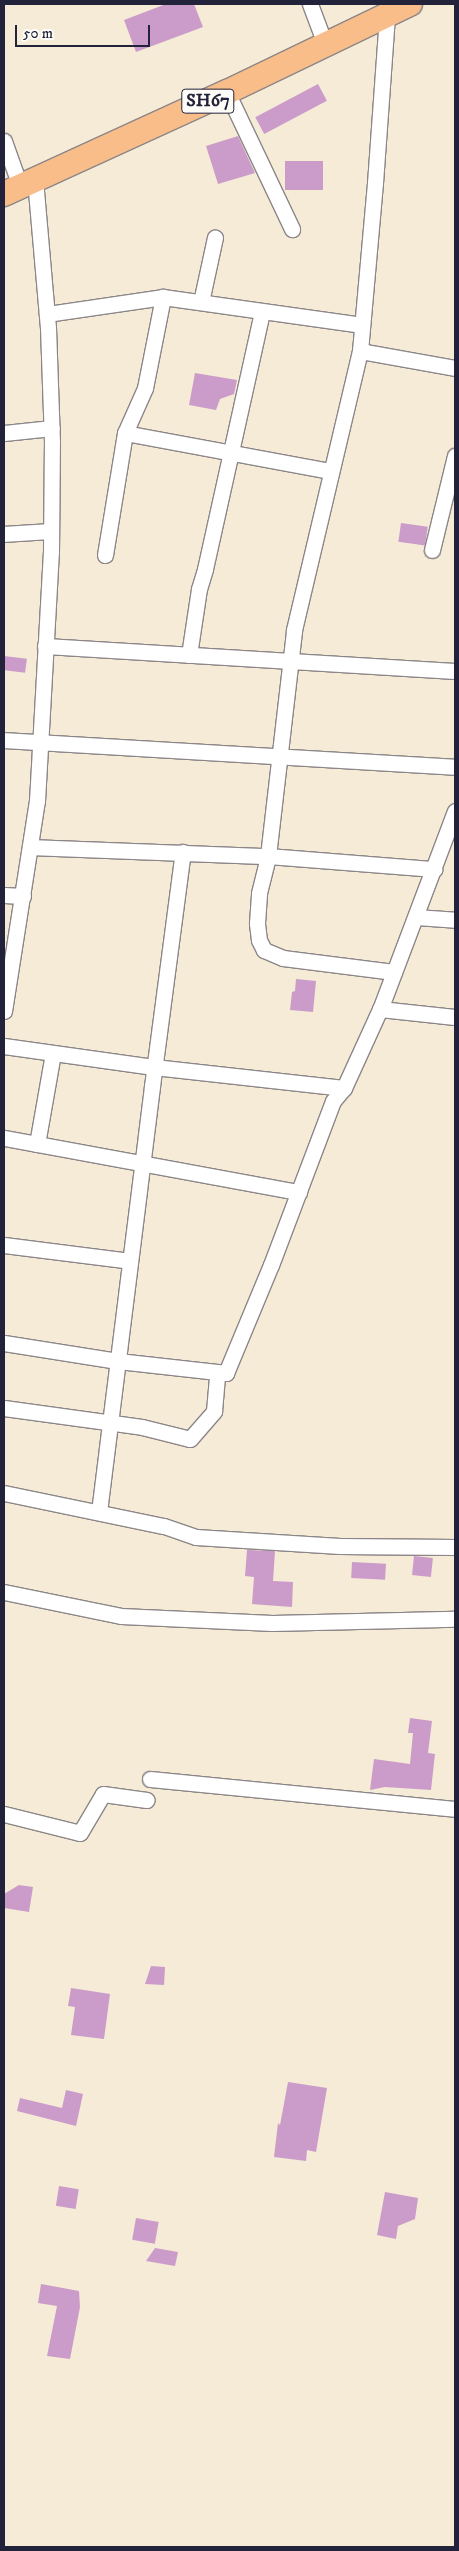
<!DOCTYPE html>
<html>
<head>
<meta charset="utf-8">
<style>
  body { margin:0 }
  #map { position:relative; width:459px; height:2551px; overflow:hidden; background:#f5ebd6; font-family:"IM FELL DW Pica",serif }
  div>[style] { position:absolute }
  .building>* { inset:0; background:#cb9cca; transform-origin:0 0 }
  .roads { filter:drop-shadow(1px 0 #8c8688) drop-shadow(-1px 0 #8c8688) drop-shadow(0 1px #8c8688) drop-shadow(0 -1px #8c8688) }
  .minor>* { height:15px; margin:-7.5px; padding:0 7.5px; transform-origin:7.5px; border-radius:7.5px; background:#fff }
  .primary>* { height:24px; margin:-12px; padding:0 12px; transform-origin:12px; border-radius:12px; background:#f8bd89 }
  span { translate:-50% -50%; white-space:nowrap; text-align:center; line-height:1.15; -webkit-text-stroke:5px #fdfcf7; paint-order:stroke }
  .shield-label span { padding:1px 4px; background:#fdfcf7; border:1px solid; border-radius:4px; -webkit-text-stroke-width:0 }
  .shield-label { font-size:18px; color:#22223b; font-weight:700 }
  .frame { position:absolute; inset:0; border:5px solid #22223b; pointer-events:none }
  .scale { position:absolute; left:15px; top:25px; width:135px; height:22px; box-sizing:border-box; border:2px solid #22223b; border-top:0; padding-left:6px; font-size:15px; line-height:18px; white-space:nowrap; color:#22223b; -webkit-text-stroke:4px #fdfcf7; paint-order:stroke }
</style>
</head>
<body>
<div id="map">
  <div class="building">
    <i style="clip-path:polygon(166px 4px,194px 4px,203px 27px,136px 52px,124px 20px)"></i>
    <i style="left:318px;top:84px;width:19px;height:71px;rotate:62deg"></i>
    <i style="clip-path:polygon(238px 136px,255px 173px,218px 184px,206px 146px)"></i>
    <i style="left:285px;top:161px;width:38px;height:29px"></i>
    <i style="clip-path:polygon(195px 373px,237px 380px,234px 394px,220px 399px,216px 410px,189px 405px)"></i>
    <i style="left:401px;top:523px;width:27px;height:19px;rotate:8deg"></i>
    <i style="left:4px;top:656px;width:23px;height:14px;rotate:7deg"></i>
    <i style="clip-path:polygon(296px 979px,316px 981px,313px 1012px,290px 1010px,292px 992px,295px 991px)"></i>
    <i style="clip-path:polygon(247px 1550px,275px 1551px,273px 1581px,293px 1582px,292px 1607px,252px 1604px,254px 1577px,245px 1576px)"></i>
    <i style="left:414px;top:1556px;width:19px;height:19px;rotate:6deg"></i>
    <i style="left:352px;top:1562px;width:34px;height:16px;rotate:3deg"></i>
    <i style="clip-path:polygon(410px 1718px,432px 1721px,428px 1753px,435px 1754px,431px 1790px,385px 1787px,370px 1790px,374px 1759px,410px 1764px,413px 1733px,408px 1733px)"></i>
    <i style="clip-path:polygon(19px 1885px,33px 1887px,29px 1912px,4px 1908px,4px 1894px)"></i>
    <i style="clip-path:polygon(151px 1966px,165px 1967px,164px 1985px,145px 1984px)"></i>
    <i style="clip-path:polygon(71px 1988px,110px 1994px,104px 2039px,71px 2035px,75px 2007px,68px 2006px)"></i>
    <i style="clip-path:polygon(288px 2082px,327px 2088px,316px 2152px,307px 2150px,306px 2161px,274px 2157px,278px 2123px,280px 2125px)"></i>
    <i style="clip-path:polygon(66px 2090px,83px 2094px,76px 2126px,17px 2111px,20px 2098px,62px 2108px)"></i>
    <i style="left:59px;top:2186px;width:20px;height:20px;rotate:9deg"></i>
    <i style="clip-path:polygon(385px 2192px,418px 2198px,415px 2219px,398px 2226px,396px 2239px,377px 2235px)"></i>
    <i style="left:136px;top:2218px;width:23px;height:22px;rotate:10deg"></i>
    <i style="clip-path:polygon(155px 2248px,178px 2252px,175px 2266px,146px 2261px)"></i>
    <i style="clip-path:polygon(41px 2284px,79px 2291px,80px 2307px,70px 2359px,47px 2356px,57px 2306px,38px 2303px)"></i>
  </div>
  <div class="roads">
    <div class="minor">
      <i style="left:310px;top:4px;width:43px;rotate:69.4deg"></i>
      <i style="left:227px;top:92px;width:152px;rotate:64.6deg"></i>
      <i style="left:4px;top:141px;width:48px;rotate:70.4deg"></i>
      <i style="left:201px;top:302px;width:66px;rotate:-77.8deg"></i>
      <i style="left:47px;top:314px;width:117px;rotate:-8.3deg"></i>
      <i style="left:360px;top:351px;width:97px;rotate:10.1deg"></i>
      <i style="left:4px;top:433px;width:48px;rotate:-5.9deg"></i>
      <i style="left:125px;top:433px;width:209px;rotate:10.5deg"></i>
      <i style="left:4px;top:534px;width:47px;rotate:-3.7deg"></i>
      <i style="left:432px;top:550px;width:97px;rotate:-76.3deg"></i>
      <i style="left:105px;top:555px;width:124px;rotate:-80.7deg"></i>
      <i style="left:125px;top:433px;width:49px;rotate:-66deg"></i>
      <i style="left:145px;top:388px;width:93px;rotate:-78.8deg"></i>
      <i style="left:163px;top:297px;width:201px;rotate:8deg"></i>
      <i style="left:45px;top:646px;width:411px;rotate:3.5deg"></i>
      <i style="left:189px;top:655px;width:67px;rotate:-81.4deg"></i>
      <i style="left:199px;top:589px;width:21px;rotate:-73deg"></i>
      <i style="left:205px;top:569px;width:264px;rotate:-77.5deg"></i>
      <i style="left:4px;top:740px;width:452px;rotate:3.4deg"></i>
      <i style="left:455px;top:811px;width:212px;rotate:110.7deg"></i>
      <i style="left:380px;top:1009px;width:75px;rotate:6.1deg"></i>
      <i style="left:30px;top:847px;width:238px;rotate:2.2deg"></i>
      <i style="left:268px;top:856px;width:227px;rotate:-83.4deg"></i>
      <i style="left:294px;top:630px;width:287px;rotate:-76.7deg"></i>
      <i style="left:360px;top:351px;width:169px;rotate:-84.9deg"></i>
      <i style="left:375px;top:183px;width:167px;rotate:-85.9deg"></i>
      <i style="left:4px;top:895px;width:19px;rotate:3deg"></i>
      <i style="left:416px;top:917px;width:39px;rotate:4deg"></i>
      <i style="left:394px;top:972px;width:112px;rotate:-172.8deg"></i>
      <i style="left:283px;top:958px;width:21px;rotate:-157deg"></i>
      <i style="left:264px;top:950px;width:11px;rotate:-117deg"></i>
      <i style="left:259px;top:940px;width:17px;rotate:-97deg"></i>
      <i style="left:257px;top:923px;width:30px;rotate:-86deg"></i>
      <i style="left:259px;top:893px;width:38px;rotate:-76deg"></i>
      <i style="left:268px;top:856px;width:167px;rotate:4.5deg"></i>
      <i style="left:4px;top:1011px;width:213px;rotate:-81.1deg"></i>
      <i style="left:37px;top:801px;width:249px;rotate:-86.8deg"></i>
      <i style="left:51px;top:552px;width:110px;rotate:-89.5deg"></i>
      <i style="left:52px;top:442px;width:114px;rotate:-92deg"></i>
      <i style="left:48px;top:328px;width:151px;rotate:-95deg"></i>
      <i style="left:4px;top:1046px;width:151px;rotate:8deg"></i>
      <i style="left:154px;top:1067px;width:191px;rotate:6.3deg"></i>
      <i style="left:4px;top:1138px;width:300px;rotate:10.4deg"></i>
      <i style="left:37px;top:1144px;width:92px;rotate:-80deg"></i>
      <i style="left:4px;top:1245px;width:127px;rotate:7.2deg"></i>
      <i style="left:4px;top:1343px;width:115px;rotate:9deg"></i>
      <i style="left:118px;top:1361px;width:109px;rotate:6.3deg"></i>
      <i style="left:226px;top:1373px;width:117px;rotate:-67.4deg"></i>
      <i style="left:271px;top:1265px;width:175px;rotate:-69.3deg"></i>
      <i style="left:333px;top:1101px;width:17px;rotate:-50deg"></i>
      <i style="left:344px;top:1088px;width:87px;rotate:-65.5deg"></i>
      <i style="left:4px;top:1408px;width:139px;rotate:7.8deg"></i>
      <i style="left:142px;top:1427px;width:49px;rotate:14deg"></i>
      <i style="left:190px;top:1439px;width:37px;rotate:-49deg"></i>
      <i style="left:214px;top:1411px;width:38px;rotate:-85deg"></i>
      <i style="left:4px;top:1493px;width:163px;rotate:11.7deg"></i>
      <i style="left:164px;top:1526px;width:34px;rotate:19deg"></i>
      <i style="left:196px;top:1537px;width:144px;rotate:3.6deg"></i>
      <i style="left:340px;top:1546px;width:115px;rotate:0.5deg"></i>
      <i style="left:99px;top:1512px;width:429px;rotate:-82.9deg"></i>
      <i style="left:152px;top:1086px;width:236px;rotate:-82.5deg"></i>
      <i style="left:4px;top:1592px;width:119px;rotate:11.6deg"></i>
      <i style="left:121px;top:1616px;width:151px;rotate:2.7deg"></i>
      <i style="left:272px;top:1623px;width:183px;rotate:-1.3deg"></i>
      <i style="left:150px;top:1779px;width:306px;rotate:5.6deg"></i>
      <i style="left:4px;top:1814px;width:78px;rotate:14deg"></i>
      <i style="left:80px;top:1833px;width:45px;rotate:-59.5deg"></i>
      <i style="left:103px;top:1794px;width:44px;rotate:7.8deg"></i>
    </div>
    <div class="primary">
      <i style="left:4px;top:194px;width:245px;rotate:-24.6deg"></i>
      <i style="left:227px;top:92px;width:203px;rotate:-25.7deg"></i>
    </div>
  </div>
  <div class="shield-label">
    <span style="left:208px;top:101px">SH67</span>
  </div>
  <div class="frame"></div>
  <div class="scale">50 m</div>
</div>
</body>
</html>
